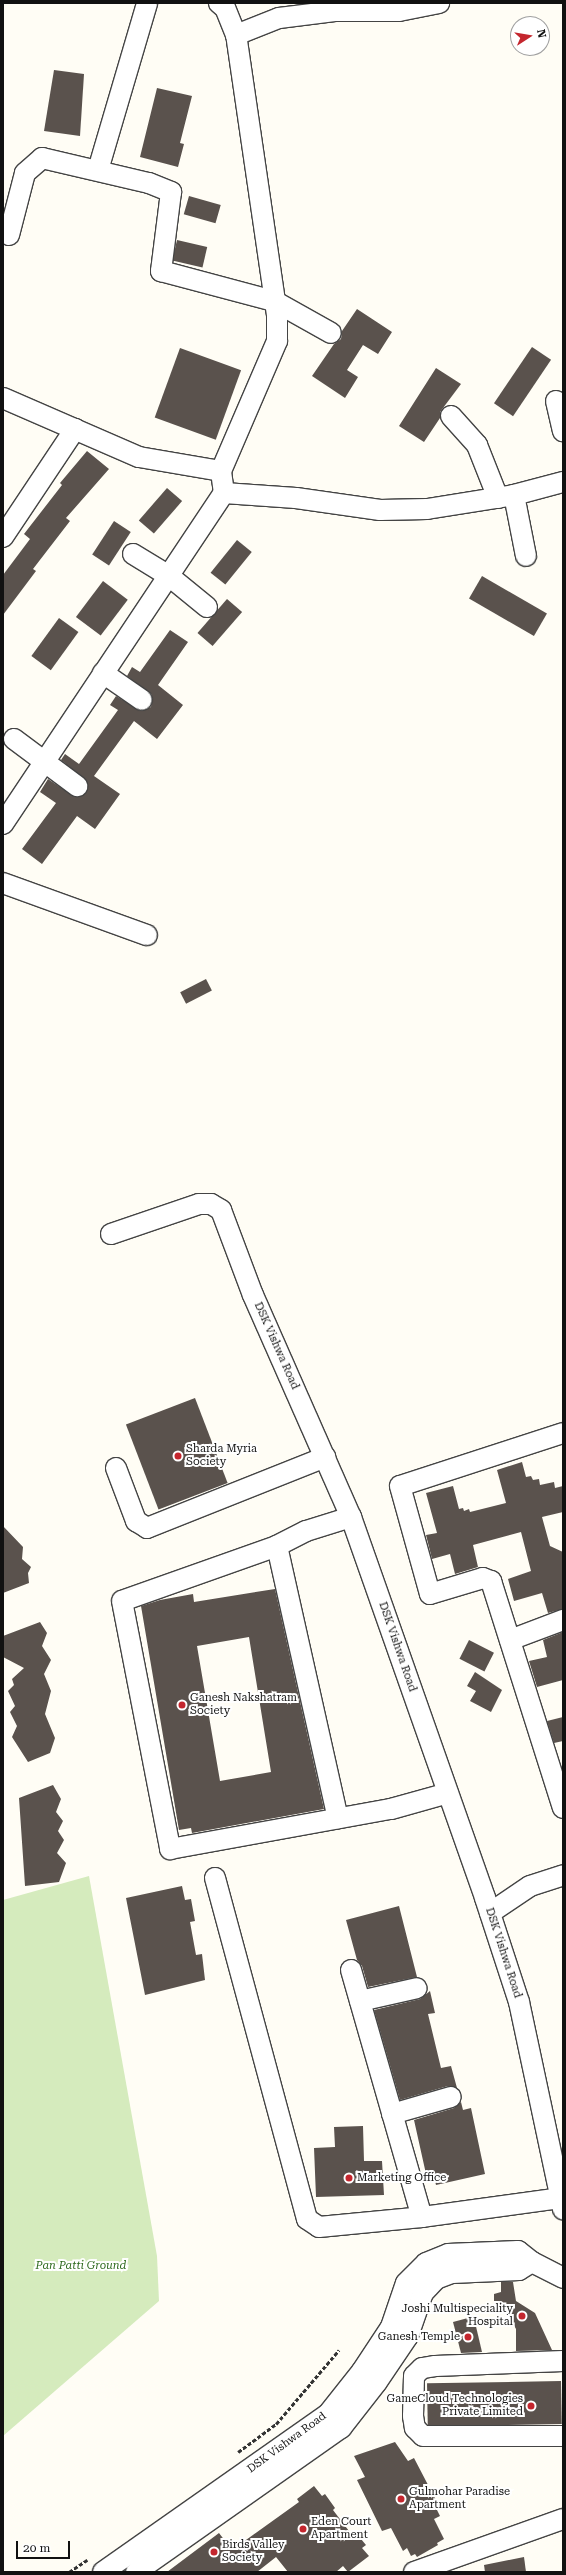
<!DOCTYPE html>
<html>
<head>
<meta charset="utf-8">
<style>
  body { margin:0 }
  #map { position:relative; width:566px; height:2575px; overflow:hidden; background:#fffdf5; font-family:"Roboto Serif",serif }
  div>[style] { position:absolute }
  .green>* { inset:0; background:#d5ebbd }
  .building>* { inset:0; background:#5a524d; transform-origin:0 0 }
  .path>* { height:2.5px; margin-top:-1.25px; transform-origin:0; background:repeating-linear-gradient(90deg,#333 0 4px,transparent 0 6px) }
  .roads { filter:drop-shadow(1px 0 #444) drop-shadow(-1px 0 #444) drop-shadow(0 1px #444) drop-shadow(0 -1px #444) }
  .minor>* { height:20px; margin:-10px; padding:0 10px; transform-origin:10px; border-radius:10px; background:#fff }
  .dots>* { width:11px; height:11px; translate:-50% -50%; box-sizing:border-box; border:2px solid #fff; border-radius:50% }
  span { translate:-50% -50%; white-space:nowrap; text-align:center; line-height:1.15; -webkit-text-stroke:4px #fff; paint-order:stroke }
  .street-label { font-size:11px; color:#111 }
  .poi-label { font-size:11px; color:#111 }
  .left { translate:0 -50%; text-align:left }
  .right { translate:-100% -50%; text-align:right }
  .park-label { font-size:11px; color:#2f6b1f; font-style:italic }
  .frame { position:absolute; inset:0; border:4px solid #111; pointer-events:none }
  .north { position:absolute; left:510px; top:16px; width:40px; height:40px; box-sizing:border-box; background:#fff; border:1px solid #a0a0a0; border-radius:50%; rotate:78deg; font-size:11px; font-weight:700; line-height:16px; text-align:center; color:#111 }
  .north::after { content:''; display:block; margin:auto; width:14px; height:18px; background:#c4262e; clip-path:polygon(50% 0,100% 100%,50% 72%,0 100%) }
  .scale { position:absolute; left:16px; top:2541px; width:54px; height:18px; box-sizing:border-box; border:2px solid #111; border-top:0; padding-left:5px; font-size:12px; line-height:14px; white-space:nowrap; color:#111; -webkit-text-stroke:3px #fff; paint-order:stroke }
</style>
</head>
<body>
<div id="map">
  <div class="green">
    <i style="clip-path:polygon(89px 1876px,157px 2256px,159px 2301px,3px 2436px,3px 1900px)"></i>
  </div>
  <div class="building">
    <i style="clip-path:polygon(54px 70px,84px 74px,80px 136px,44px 131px)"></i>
    <i style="clip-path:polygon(157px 88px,192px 96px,180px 143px,184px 144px,178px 167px,140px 157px)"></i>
    <i style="left:189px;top:196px;width:33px;height:19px;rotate:16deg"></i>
    <i style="left:177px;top:240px;width:31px;height:21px;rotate:13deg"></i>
    <i style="clip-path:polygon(357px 309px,392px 332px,378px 354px,363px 345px,347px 370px,358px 377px,345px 398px,312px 376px,334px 344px,341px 339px,342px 331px)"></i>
    <i style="left:532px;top:347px;width:23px;height:68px;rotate:34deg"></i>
    <i style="left:180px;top:348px;width:65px;height:74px;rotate:20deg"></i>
    <i style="clip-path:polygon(436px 368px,461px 384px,440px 412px,440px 418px,424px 442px,399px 426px)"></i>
    <i style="clip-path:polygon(87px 451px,109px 469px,66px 518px,70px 521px,33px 569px,36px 571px,3px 615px,3px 575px,30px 539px,24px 534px,62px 485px,60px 483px)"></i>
    <i style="left:167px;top:488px;width:20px;height:43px;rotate:41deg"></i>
    <i style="left:114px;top:521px;width:20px;height:40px;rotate:33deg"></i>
    <i style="left:237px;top:540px;width:19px;height:42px;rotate:39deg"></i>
    <i style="left:482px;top:576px;width:75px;height:26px;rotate:30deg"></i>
    <i style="left:103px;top:581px;width:31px;height:45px;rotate:37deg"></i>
    <i style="left:227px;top:599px;width:20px;height:45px;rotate:41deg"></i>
    <i style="left:59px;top:618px;width:24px;height:47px;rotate:36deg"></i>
    <i style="clip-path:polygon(170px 630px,188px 642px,158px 685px,183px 705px,157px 739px,134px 721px,94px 776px,120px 794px,95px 829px,77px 816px,42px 864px,22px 849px,56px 803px,40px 792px,48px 779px,75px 797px,86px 793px,87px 781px,61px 760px,65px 754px,79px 764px,118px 710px,110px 705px,116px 696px,141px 711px,151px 707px,152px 695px,127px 676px,132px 667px,140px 672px)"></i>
    <i style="left:206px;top:979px;width:13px;height:29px;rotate:63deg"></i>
    <i style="left:195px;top:1398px;width:91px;height:74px;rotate:69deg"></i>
    <i style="clip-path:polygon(522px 1462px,526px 1477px,531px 1476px,533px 1480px,539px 1479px,540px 1485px,554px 1482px,555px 1488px,563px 1486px,563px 1512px,542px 1517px,550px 1546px,563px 1552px,563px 1609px,548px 1613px,542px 1593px,514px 1601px,508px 1579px,531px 1571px,521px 1532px,473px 1545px,478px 1567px,455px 1574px,450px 1554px,432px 1559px,426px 1535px,437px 1533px,426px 1493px,453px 1486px,459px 1509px,463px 1508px,464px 1511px,469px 1509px,470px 1512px,506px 1503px,497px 1470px)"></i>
    <i style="clip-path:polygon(3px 1526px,23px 1547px,22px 1559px,31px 1567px,28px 1573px,29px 1583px,3px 1593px)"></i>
    <i style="clip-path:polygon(evenodd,275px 1589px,324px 1809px,192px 1833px,191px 1828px,179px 1830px,141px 1606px,160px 1600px,193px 1594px,194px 1602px,275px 1589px,249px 1637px,271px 1772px,220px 1781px,197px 1646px,249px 1637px)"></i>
    <i style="clip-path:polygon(40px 1622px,47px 1633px,42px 1646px,51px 1660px,44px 1674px,51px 1691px,45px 1714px,55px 1738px,50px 1753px,28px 1762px,12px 1737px,17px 1726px,10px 1712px,15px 1706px,8px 1691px,14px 1685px,12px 1679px,24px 1668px,3px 1657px,3px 1636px)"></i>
    <i style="clip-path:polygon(563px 1632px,563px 1680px,537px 1687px,529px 1661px,547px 1657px,543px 1640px)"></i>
    <i style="left:469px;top:1640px;width:28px;height:21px;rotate:27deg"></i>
    <i style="clip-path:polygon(475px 1672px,502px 1690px,491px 1712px,470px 1701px,476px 1691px,467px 1686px)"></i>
    <i style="clip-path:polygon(563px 1717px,563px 1741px,554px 1743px,547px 1721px)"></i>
    <i style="clip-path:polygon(53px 1785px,61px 1799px,56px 1812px,63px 1821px,58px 1831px,64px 1840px,57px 1853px,66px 1863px,59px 1882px,25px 1886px,19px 1798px)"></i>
    <i style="clip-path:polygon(182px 1886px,185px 1900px,191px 1899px,195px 1921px,190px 1922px,196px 1955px,202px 1954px,205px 1980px,145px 1995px,126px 1898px)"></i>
    <i style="clip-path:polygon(399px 1906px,417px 1977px,368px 1987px,362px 1966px,357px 1960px,346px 1920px)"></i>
    <i style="clip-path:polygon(430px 1991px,435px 2013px,428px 2014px,441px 2068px,451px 2066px,457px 2088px,448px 2086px,400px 2100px,374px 2010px,420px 1999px)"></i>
    <i style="clip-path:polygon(461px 2102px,463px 2110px,471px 2108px,485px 2174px,436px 2185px,435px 2181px,428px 2183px,414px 2120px,454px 2108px)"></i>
    <i style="clip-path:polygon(363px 2126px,364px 2161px,382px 2161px,384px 2195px,316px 2197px,314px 2148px,335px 2147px,334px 2127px)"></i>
    <i style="clip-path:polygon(501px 2282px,513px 2282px,516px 2301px,535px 2313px,552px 2350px,516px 2351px,516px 2329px,510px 2318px,494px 2304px,494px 2294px,501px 2292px)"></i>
    <i style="clip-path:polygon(468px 2318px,474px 2318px,482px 2352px,461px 2353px,453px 2322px)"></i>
    <i style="left:561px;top:2381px;width:43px;height:134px;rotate:89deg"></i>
    <i style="clip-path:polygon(395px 2442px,408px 2461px,414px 2458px,439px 2506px,436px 2508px,440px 2516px,434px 2519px,444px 2539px,437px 2543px,438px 2545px,417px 2557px,415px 2554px,411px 2556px,407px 2548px,403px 2551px,391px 2528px,382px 2531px,357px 2480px,365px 2477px,354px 2456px)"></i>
    <i style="clip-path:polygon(314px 2486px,322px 2496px,325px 2494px,335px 2508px,333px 2510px,352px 2535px,356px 2533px,366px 2545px,362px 2548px,369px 2556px,348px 2572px,343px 2566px,336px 2572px,288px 2572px,276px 2557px,257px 2572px,167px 2572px,219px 2533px,232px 2550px,299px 2502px,297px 2499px)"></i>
    <i style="clip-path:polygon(524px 2557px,526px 2572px,485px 2572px,484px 2565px)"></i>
  </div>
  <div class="path">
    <i style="left:238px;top:2452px;width:47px;rotate:-36.4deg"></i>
    <i style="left:276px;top:2424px;width:97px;rotate:-49.6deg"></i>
    <i style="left:69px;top:2572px;width:22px;rotate:-34deg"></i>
  </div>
  <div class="roads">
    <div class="minor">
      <i style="left:236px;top:35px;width:46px;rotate:-21.6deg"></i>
      <i style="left:279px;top:18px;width:56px;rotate:-7.1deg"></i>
      <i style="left:335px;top:11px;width:64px"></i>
      <i style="left:399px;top:11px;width:41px;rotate:-11.3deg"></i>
      <i style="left:98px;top:170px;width:174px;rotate:-73.6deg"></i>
      <i style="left:9px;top:235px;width:64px;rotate:-75.5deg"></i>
      <i style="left:25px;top:173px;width:23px;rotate:-41deg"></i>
      <i style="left:42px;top:158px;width:110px;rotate:13.2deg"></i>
      <i style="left:149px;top:183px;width:24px;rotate:22deg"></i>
      <i style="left:171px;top:192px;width:80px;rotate:97.2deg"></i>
      <i style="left:161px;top:271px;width:117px;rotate:14.9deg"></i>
      <i style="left:274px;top:301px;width:65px;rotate:29.3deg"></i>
      <i style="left:3px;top:398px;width:148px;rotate:23.5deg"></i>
      <i style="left:139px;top:457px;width:83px;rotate:9.7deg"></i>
      <i style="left:221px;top:471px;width:142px;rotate:-66.7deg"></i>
      <i style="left:277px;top:341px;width:26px;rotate:-90deg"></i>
      <i style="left:277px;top:315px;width:283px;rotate:-98.3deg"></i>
      <i style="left:236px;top:35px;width:29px;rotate:-112deg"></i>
      <i style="left:225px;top:8px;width:8px;rotate:-140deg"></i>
      <i style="left:556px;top:401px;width:31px;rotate:77deg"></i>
      <i style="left:451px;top:416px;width:39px;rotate:48deg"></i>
      <i style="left:477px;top:445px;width:57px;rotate:68.4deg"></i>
      <i style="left:224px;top:493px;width:72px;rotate:4deg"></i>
      <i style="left:296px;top:498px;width:85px;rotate:8.1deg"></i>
      <i style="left:380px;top:510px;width:47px;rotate:-1.2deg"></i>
      <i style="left:427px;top:509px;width:88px;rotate:-9.1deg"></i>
      <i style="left:514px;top:495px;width:51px;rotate:-14.9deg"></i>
      <i style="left:514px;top:495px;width:62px;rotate:78.9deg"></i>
      <i style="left:3px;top:537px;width:130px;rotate:-56.3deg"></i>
      <i style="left:133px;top:554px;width:42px;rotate:31.4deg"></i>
      <i style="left:169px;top:576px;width:49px;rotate:39.2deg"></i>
      <i style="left:103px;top:673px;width:47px;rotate:34.7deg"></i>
      <i style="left:14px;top:739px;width:79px;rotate:36.7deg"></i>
      <i style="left:3px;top:824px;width:398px;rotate:-56.3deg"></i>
      <i style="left:224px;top:493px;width:22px;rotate:-98deg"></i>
      <i style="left:3px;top:883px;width:153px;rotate:19.9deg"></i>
      <i style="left:111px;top:1234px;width:93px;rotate:-18.8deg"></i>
      <i style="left:199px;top:1204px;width:12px"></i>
      <i style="left:211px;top:1204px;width:12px;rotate:31deg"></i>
      <i style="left:221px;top:1210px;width:91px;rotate:69.4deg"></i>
      <i style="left:253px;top:1295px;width:243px;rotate:66.2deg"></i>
      <i style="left:351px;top:1517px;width:404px;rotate:70.6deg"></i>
      <i style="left:485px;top:1898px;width:109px;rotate:71.9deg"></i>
      <i style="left:519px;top:2002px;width:212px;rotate:78deg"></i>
      <i style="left:563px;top:1433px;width:171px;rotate:162deg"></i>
      <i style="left:400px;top:1486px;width:112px;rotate:74.5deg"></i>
      <i style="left:430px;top:1594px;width:55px;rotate:-16.8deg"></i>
      <i style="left:483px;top:1578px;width:9px;rotate:21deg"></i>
      <i style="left:491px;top:1581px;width:238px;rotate:72.4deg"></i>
      <i style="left:116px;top:1468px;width:57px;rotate:69.3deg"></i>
      <i style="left:136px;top:1521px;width:13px;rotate:32deg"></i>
      <i style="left:147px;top:1528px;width:192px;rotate:-21.7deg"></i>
      <i style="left:351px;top:1517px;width:47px;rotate:162.7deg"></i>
      <i style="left:306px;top:1531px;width:33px;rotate:153deg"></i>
      <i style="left:277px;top:1546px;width:164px;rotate:160.5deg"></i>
      <i style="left:122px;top:1601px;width:253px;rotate:79deg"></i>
      <i style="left:170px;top:1849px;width:225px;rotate:-10.3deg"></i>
      <i style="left:391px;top:1809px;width:59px;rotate:-15.7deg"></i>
      <i style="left:277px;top:1546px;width:279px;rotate:77.4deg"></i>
      <i style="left:510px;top:1640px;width:57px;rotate:-20.7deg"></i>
      <i style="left:215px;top:1878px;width:353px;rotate:74.9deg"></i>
      <i style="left:307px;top:2219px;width:14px;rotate:34deg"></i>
      <i style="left:319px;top:2227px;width:103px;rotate:-5.5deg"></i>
      <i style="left:490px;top:1913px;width:48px;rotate:-34deg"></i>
      <i style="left:530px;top:1886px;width:35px;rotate:-18deg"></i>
      <i style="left:351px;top:1970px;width:257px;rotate:74deg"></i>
      <i style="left:422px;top:2217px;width:140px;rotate:-7.8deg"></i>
      <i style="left:360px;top:2001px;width:58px;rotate:-12.8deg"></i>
      <i style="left:392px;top:2114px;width:61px;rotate:-16.1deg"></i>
      <i style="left:563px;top:2361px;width:128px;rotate:177.8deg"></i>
      <i style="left:435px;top:2366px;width:13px;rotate:171deg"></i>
      <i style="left:422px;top:2368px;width:11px;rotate:135deg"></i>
      <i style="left:414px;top:2376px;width:40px;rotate:91.4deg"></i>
      <i style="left:413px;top:2416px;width:12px;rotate:81deg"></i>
      <i style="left:415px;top:2428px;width:11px;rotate:45deg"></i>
      <i style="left:423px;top:2436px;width:140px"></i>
      <i style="left:103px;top:2572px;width:275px;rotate:-35.1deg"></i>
      <i style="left:328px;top:2414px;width:55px;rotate:-51.7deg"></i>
      <i style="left:362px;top:2371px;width:53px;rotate:-56.6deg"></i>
      <i style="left:391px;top:2327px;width:46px;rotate:-71.2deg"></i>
      <i style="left:406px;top:2283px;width:28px;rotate:-45deg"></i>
      <i style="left:426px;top:2263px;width:24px;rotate:-22deg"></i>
      <i style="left:448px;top:2254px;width:70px;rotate:-2.5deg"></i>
      <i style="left:518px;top:2251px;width:18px;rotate:38deg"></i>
      <i style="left:532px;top:2262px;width:35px;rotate:27deg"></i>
      <i style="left:136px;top:2572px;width:251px;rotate:-35.1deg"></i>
      <i style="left:341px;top:2428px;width:58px;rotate:-52deg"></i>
      <i style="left:377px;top:2382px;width:55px;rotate:-56deg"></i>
      <i style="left:408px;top:2336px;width:46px;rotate:-70.8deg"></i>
      <i style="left:423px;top:2293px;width:19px;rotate:-47deg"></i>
      <i style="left:436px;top:2279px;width:17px;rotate:-21deg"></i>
      <i style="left:452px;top:2273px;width:67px;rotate:-2.6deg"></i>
      <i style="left:519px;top:2270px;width:15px;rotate:-32deg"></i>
      <i style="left:414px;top:2572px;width:158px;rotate:-19.6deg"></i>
    </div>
  </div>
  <div class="dots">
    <i style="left:178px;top:1456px;background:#c4262e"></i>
    <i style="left:182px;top:1705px;background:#c4262e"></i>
    <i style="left:349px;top:2178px;background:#c4262e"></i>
    <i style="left:522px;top:2316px;background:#c4262e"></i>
    <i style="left:468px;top:2337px;background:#c4262e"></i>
    <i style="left:531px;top:2406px;background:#c4262e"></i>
    <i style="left:401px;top:2499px;background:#c4262e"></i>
    <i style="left:303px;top:2529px;background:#c4262e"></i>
    <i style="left:214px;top:2552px;background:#c4262e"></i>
  </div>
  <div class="street-label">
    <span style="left:276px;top:1346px;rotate:66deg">DSK Vishwa Road</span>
    <span style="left:397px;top:1647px;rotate:71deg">DSK Vishwa Road</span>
    <span style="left:503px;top:1953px;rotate:72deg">DSK Vishwa Road</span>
    <span style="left:287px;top:2443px;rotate:-36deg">DSK Vishwa Road</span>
  </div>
  <div class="poi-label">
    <span class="left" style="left:186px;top:1456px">Sharda Myria<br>Society</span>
    <span class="left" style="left:190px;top:1705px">Ganesh Nakshatram<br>Society</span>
    <span class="left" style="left:357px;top:2178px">Marketing Office</span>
    <span class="right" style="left:513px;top:2316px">Joshi Multispeciality<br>Hospital</span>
    <span class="right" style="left:460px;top:2337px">Ganesh Temple</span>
    <span class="right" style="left:523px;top:2406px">GameCloud Technologies<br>Private Limited</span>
    <span class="left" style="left:409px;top:2499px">Gulmohar Paradise<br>Apartment</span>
    <span class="left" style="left:311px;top:2529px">Eden Court<br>Apartment</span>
    <span class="left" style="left:222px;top:2552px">Birds Valley<br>Society</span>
  </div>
  <div class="park-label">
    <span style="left:81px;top:2266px">Pan Patti Ground</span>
  </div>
  <div class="frame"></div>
  <div class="north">N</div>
  <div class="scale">20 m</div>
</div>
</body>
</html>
